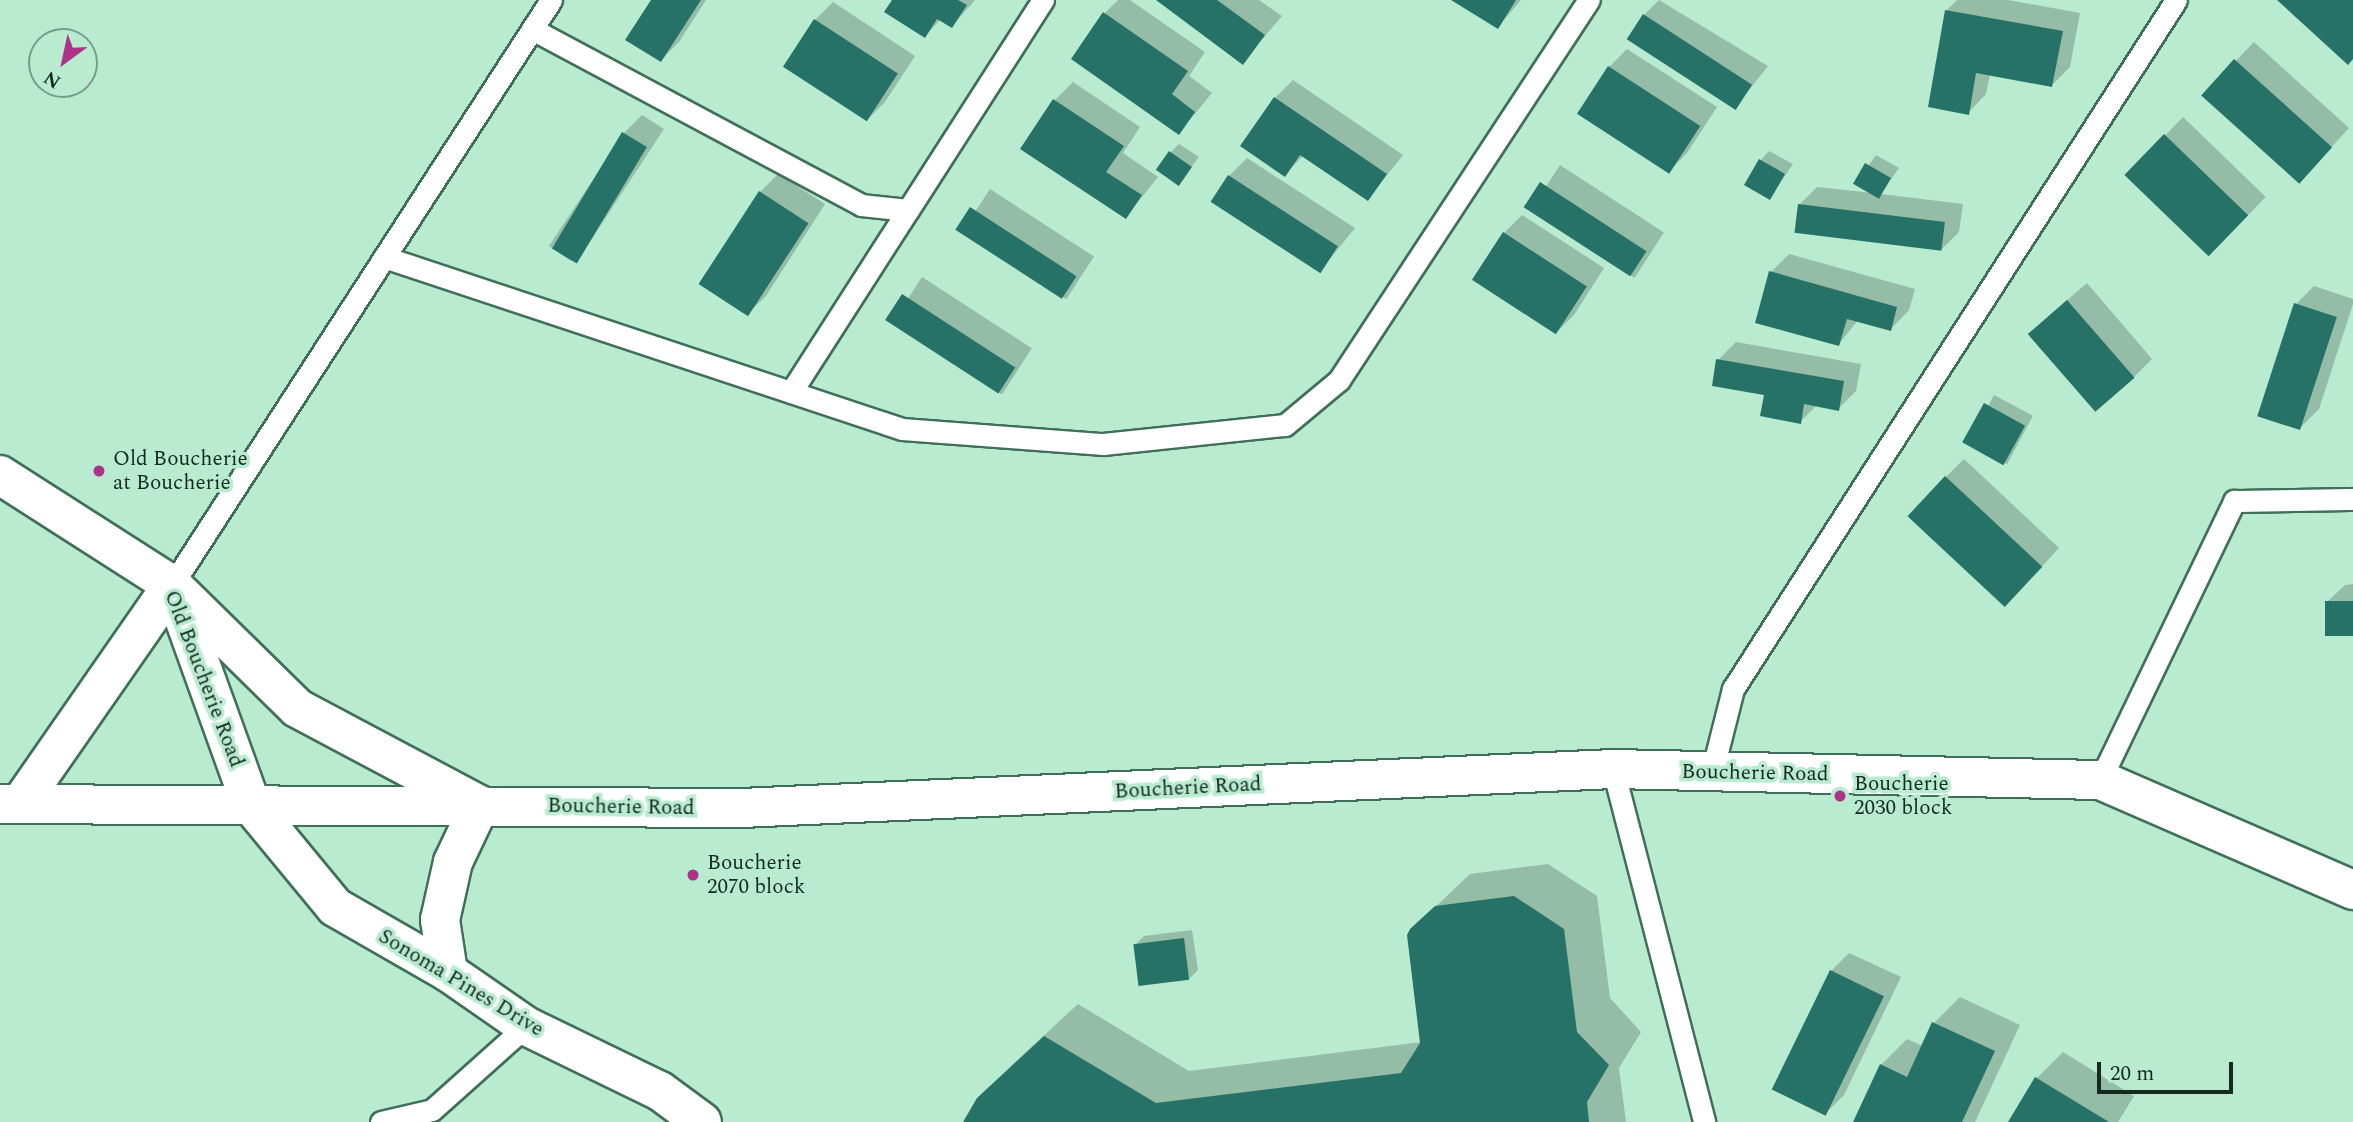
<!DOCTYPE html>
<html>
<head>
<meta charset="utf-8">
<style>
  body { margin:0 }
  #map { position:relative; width:2353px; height:1122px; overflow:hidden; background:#b9ebd1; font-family:Spectral,serif }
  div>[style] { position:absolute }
  .shadow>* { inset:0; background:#0003; transform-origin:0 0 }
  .building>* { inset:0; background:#267267; transform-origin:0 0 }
  .roads { filter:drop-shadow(2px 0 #406f58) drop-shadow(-2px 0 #406f58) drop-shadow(0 2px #406f58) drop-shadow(0 -2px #406f58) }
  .lane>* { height:21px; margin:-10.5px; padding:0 10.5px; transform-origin:10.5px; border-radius:10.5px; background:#fff }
  .street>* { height:38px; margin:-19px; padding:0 19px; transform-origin:19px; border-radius:19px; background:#fff }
  .secondary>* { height:38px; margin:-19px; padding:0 19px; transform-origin:19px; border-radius:19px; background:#fff }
  .dots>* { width:19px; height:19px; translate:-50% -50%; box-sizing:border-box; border:4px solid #b9ebd1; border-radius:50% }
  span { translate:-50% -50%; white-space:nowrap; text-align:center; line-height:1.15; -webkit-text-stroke:7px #b9ebd1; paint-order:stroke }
  .poi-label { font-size:21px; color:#162a20 }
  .left { translate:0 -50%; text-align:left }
  .street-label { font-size:21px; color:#162a20 }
  .north { position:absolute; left:28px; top:28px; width:70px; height:70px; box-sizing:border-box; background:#b9ebd1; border:2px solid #789e8a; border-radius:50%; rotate:213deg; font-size:19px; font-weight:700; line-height:28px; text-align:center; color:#162a20 }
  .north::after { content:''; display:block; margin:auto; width:24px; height:32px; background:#ab3388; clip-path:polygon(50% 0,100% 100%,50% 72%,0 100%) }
  .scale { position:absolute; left:2097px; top:1062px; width:136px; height:32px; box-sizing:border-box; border:4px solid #162a20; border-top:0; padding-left:9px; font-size:21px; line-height:24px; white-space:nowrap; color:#162a20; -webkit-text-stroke:5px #b9ebd1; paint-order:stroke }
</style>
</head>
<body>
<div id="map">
  <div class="shadow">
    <i style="clip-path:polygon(653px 0,706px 0,679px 42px,661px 60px)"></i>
    <i style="clip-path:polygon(894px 0,975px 0,952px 26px,941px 19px,925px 36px)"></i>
    <i style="clip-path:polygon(1118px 0,1130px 0,1205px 52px,1189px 76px,1212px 93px,1179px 133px,1105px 13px)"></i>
    <i style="clip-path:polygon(1159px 0,1259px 0,1282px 16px,1243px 62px)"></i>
    <i style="clip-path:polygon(1454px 0,1521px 0,1498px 27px)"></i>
    <i style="clip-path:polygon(1659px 0,1768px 66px,1735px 108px,1644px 15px)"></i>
    <i style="clip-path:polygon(1957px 0,2008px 0,2080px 13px,2070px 67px,2052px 85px,1990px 74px,1986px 94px,1968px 113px,1947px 10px)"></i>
    <i style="clip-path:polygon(833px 2px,915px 56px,885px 102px,867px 120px,815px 20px)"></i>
    <i style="clip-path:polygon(2254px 42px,2349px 128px,2316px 164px,2203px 95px)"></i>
    <i style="clip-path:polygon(1627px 49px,1717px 107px,1687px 153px,1669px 171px,1609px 67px)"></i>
    <i style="clip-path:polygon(1293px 80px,1403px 155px,1368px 199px,1304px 155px,1284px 175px,1275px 98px)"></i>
    <i style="clip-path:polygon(1073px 82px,1140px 127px,1123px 153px,1158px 177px,1126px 217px,1055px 100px)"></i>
    <i style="clip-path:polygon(642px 115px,664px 129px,589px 243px,571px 261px,549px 246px,624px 133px)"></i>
    <i style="left:2183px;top:117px;width:115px;height:81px;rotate:44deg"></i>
    <i style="clip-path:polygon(1179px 144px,1199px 157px,1178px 184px,1171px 152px)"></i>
    <i style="clip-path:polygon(1769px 151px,1793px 164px,1771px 197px,1761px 160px)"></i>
    <i style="clip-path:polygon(1876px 155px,1899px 168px,1881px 194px,1963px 204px,1959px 232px,1941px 250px,1799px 205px,1817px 187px,1873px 193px,1855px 184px)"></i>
    <i style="clip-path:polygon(1247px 158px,1355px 228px,1320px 271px,1229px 176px)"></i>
    <i style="left:1560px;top:165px;width:124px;height:54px;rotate:33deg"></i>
    <i style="clip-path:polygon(778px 174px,825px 204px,766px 296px,747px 314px,701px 284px,760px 192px)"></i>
    <i style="left:990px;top:189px;width:124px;height:51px;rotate:33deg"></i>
    <i style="clip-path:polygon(1522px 215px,1604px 268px,1574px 315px,1556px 333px,1504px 233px)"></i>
    <i style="clip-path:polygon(1789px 254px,1915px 289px,1909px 310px,1891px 329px,1858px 320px,1839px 344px,1771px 272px)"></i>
    <i style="left:922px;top:277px;width:131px;height:55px;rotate:33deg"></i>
    <i style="clip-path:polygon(2087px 283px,2152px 359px,2134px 377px,2049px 316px)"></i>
    <i style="clip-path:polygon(2314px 286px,2353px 299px,2353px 304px,2319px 409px,2301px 427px,2296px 304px)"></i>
    <i style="clip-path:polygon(1736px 342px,1861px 364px,1856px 391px,1838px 409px,1817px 405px,1800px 422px,1718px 360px)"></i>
    <i style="left:1994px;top:395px;width:44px;height:55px;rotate:28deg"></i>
    <i style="clip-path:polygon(1964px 459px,2059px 548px,2023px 587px,1946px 477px)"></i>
    <i style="clip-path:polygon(2353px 584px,2353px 634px,2326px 603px,2345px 585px)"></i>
    <i style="clip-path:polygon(1548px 864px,1597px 896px,1610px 998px,1641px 1032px,1619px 1068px,1626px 1122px,965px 1122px,1012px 1065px,1078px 1004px,1189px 1071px,1422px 1042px,1411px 930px,1470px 874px)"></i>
    <i style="clip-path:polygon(1192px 930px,1198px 970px,1189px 979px,1135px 945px,1144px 936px)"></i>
    <i style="clip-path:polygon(1849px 953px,1901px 977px,1844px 1095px,1826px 1113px,1831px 971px)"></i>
    <i style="clip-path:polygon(1960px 997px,2020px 1025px,1975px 1122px,1855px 1122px,1881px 1065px,1907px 1039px,1923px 1046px,1934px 1023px)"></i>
    <i style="clip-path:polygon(2063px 1052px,2134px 1096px,2118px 1122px,2010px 1122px,2037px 1078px)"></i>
  </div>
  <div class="building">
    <i style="clip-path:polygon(651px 0,701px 0,661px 62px,625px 40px)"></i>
    <i style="clip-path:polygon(892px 0,958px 0,967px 5px,952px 28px,937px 19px,925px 38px,884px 12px)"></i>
    <i style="clip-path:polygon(1156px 0,1217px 0,1265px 35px,1243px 65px)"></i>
    <i style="clip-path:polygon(1451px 0,1516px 0,1498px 29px)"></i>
    <i style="clip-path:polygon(2277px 0,2353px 0,2353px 59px,2348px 65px)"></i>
    <i style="clip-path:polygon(1945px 10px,2063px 31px,2052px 87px,1976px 73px,1969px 115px,1928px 107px)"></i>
    <i style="clip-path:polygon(1103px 12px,1188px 71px,1172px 94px,1195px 112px,1179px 135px,1071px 59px)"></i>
    <i style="left:1643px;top:14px;width:130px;height:30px;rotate:33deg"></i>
    <i style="left:814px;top:19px;width:100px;height:57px;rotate:33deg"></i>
    <i style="left:2234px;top:59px;width:132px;height:49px;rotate:42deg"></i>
    <i style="left:1608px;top:66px;width:110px;height:57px;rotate:33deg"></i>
    <i style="clip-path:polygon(1274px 97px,1387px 174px,1368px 201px,1300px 155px,1285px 177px,1240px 146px)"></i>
    <i style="clip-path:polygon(1053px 99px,1124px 146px,1106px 172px,1142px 195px,1126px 219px,1020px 149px)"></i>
    <i style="left:622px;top:132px;width:29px;height:136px;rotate:31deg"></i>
    <i style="left:2164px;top:134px;width:117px;height:57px;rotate:44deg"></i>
    <i style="left:1169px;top:151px;width:28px;height:23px;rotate:35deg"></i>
    <i style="left:1759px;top:159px;width:30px;height:30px;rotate:30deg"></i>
    <i style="left:1865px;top:163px;width:30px;height:24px;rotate:30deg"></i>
    <i style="left:1228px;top:175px;width:131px;height:32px;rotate:33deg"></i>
    <i style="left:1540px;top:182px;width:127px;height:30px;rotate:33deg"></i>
    <i style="left:759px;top:191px;width:59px;height:111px;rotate:33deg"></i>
    <i style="left:1798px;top:204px;width:148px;height:29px;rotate:7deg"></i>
    <i style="left:970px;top:207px;width:127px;height:27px;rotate:33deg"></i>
    <i style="left:1503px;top:232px;width:100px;height:57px;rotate:33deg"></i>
    <i style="clip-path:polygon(1769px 271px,1897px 307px,1891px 331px,1847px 319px,1839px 346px,1755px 323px)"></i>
    <i style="left:902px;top:294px;width:135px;height:31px;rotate:33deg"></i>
    <i style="left:2067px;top:300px;width:103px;height:52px;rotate:49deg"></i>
    <i style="left:2294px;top:303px;width:45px;height:119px;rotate:18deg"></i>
    <i style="clip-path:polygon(1716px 359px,1844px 381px,1839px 411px,1804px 404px,1801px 424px,1760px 416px,1764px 395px,1712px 386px)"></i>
    <i style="left:1984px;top:403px;width:47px;height:45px;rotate:29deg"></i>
    <i style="left:1945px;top:476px;width:133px;height:55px;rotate:43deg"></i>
    <i style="left:2353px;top:601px;width:35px;height:28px;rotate:90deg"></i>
    <i style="clip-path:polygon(1514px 896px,1564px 929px,1577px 1032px,1609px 1065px,1587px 1102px,1589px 1122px,963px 1122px,977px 1098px,1044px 1036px,1156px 1103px,1401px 1073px,1420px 1043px,1407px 935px,1410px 929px,1435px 906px)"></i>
    <i style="left:1184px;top:938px;width:42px;height:51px;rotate:83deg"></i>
    <i style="left:1830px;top:970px;width:60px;height:133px;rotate:26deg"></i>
    <i style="clip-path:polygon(1932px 1022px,1995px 1051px,1962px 1122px,1853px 1122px,1880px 1064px,1907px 1077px)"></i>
    <i style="clip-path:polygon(2035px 1077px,2109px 1122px,2008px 1122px)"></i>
  </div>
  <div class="roads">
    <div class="lane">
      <i style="left:532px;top:29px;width:373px;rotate:28.1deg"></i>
      <i style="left:861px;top:205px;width:47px;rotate:6.1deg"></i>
      <i style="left:908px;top:210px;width:250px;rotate:-57.3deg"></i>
      <i style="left:384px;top:257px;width:546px;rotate:18.37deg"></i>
      <i style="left:902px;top:429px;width:202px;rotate:4.3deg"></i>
      <i style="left:1103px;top:444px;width:183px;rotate:-6deg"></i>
      <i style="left:1285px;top:425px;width:70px;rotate:-39.8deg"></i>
      <i style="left:1339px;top:380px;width:455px;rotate:-56.7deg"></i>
      <i style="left:791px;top:392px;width:216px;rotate:-57.3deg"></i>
      <i style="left:172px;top:585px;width:697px;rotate:-57.06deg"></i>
      <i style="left:1613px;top:769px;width:365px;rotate:75.5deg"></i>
      <i style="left:1712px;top:772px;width:86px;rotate:-75.8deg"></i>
      <i style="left:1733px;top:689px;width:819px;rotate:-57.26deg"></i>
      <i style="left:2100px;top:780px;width:310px;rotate:-64.3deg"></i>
      <i style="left:2234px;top:501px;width:119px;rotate:-1deg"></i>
      <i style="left:381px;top:1122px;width:52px;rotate:-13.2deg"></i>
      <i style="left:432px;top:1110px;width:126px;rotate:-41.8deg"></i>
    </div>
    <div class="street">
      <i style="left:0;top:475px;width:204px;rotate:32.6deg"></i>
      <i style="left:172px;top:585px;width:234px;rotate:70.2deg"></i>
      <i style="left:251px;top:805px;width:132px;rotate:50.5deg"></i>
      <i style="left:335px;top:907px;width:130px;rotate:29.9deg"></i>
      <i style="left:448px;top:972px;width:95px;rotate:34.7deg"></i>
      <i style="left:526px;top:1026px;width:149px;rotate:25.9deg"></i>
      <i style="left:660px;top:1091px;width:52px;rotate:36.4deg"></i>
    </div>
    <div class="secondary">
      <i style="left:0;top:804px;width:741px;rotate:0.31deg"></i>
      <i style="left:741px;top:808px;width:873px;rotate:-2.56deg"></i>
      <i style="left:1613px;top:769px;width:487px;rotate:1.3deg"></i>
      <i style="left:2100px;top:780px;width:276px;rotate:23.5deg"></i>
      <i style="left:20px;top:804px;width:267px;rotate:-55.2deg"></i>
      <i style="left:172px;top:585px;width:175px;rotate:44.5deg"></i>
      <i style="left:297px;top:708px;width:203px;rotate:28deg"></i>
      <i style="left:448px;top:972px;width:53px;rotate:-98.7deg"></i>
      <i style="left:440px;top:920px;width:59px;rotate:-77.4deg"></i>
      <i style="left:453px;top:862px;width:63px;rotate:-64.7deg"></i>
    </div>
  </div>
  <div class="dots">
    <i style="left:99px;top:471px;background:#ab3388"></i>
    <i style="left:1840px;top:796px;background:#ab3388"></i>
    <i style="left:693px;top:875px;background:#ab3388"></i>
  </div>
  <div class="poi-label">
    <span class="left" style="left:113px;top:471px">Old Boucherie<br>at Boucherie</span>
    <span class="left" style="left:1854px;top:796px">Boucherie<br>2030 block</span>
    <span class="left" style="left:707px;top:875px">Boucherie<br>2070 block</span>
  </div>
  <div class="street-label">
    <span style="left:204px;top:679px;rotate:69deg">Old Boucherie Road</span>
    <span style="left:1755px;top:773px;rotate:1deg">Boucherie Road</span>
    <span style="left:1188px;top:788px;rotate:-3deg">Boucherie Road</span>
    <span style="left:621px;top:807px;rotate:1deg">Boucherie Road</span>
    <span style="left:461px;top:983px;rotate:31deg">Sonoma Pines Drive</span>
  </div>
  <div class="north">N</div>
  <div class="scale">20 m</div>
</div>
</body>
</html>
